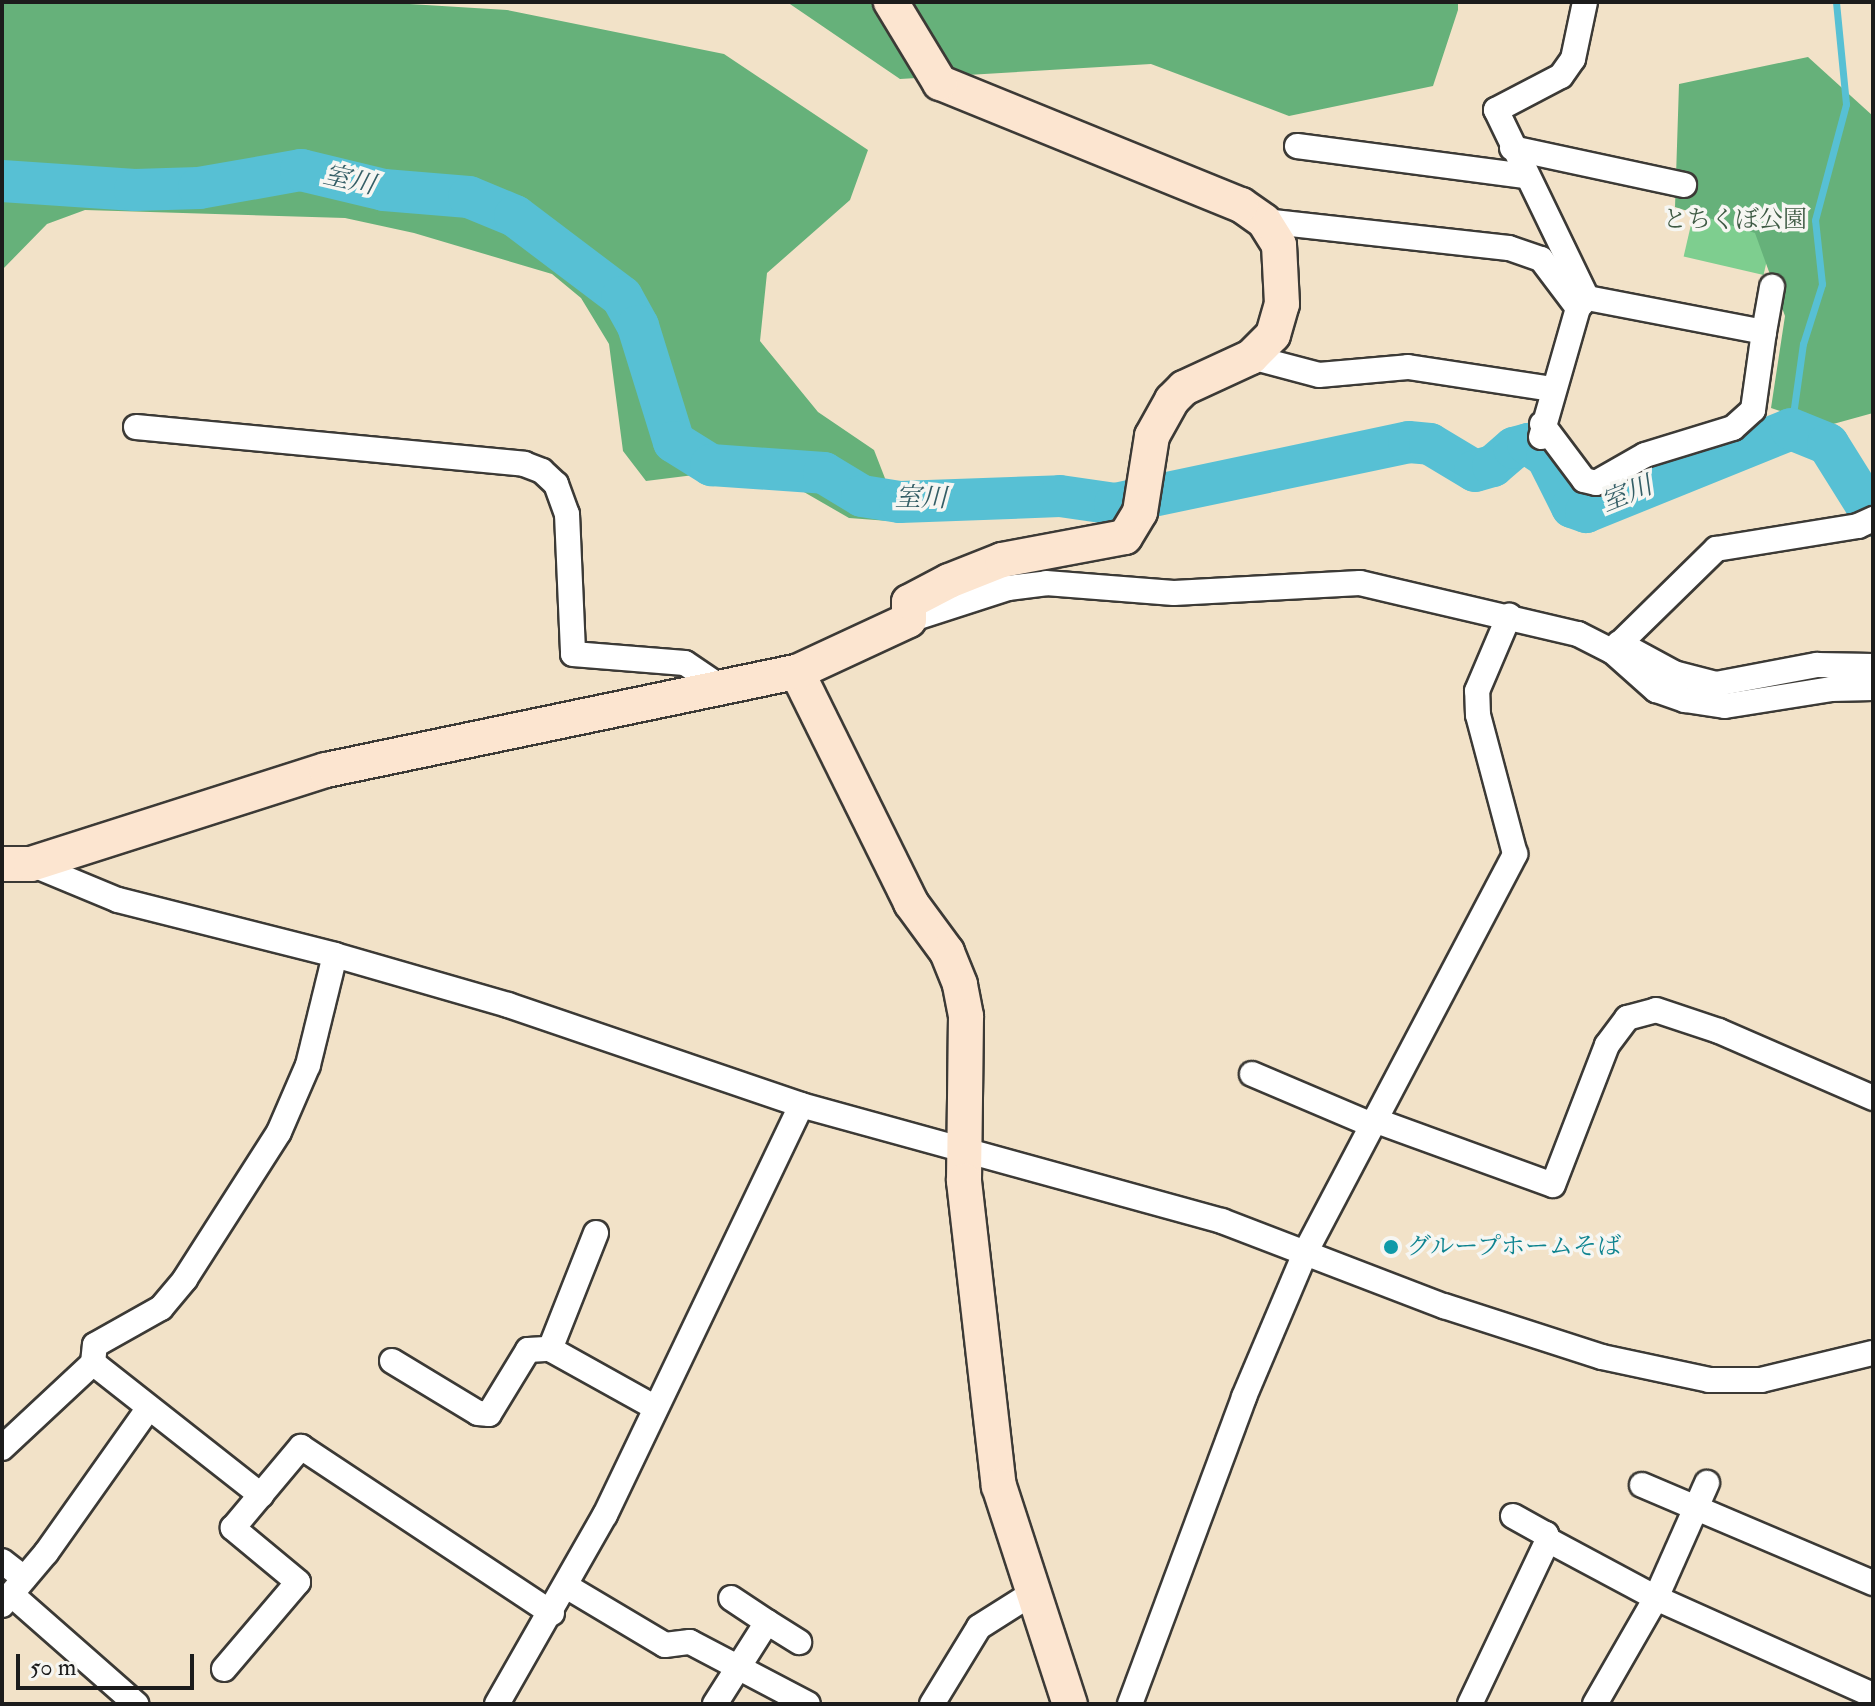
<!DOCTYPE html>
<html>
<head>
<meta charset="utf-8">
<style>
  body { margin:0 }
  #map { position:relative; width:1875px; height:1706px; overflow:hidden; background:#f2e2c8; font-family:"IM FELL Double Pica","Noto Serif JP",serif }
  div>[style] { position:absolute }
  .green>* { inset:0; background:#7ece8f; transform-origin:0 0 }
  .forest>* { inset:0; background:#66b17a }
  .stream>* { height:7px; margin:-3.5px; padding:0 3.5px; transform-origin:3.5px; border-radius:3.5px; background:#57c0d4 }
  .river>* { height:42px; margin:-21px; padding:0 21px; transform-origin:21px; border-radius:21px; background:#57c0d4 }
  .roads { filter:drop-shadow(2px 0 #3c3a36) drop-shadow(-2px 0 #3c3a36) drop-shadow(0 2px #3c3a36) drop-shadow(0 -2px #3c3a36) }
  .street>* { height:24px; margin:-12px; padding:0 12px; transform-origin:12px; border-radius:12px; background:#fff }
  .secondary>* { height:34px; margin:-17px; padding:0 17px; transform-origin:17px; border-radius:17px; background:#fce5d0 }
  .dots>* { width:22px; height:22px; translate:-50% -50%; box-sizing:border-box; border:4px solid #f6f6f2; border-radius:50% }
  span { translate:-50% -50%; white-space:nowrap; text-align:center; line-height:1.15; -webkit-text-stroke:7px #f6f6f2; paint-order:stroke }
  .park-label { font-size:24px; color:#3e5a44 }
  .culture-label { font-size:24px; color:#0d838f }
  .left { translate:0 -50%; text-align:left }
  .water-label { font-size:26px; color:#345e66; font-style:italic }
  .frame { position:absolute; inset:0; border:4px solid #1c1c1c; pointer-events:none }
  .scale { position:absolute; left:16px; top:1654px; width:178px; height:36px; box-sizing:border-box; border:4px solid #1c1c1c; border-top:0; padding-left:10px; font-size:24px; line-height:28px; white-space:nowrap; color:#1c1c1c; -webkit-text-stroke:6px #f6f6f2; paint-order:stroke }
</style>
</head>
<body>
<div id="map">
  <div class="green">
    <i style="left:1705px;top:164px;width:82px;height:95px;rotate:13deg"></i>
  </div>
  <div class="forest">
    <i style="clip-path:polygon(2px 2px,377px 2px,507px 10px,724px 54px,868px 150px,850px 200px,767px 273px,760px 341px,818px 412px,874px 450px,902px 522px,849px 518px,797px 488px,694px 475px,646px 481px,623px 451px,609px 344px,581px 298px,552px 274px,414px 233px,345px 218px,85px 210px,47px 224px,2px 270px)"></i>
    <i style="clip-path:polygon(787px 2px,1458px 2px,1458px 10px,1433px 86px,1289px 116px,1151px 64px,900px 79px)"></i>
    <i style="clip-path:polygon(1808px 57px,1873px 116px,1873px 413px,1826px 426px,1771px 408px,1785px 316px,1755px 233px,1675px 207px,1679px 84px)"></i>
  </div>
  <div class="stream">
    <i style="left:1791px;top:429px;width:86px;rotate:-82deg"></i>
    <i style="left:1803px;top:344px;width:63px;rotate:-72.4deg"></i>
    <i style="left:1822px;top:284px;width:64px;rotate:-96.2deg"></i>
    <i style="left:1815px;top:220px;width:120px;rotate:-75deg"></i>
    <i style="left:1846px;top:104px;width:102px;rotate:-95.6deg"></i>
  </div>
  <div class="river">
    <i style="left:2px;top:181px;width:133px;rotate:3.9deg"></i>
    <i style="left:135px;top:190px;width:64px;rotate:-1.8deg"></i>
    <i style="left:199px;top:188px;width:104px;rotate:-10deg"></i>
    <i style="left:301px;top:170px;width:85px;rotate:13.5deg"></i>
    <i style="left:384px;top:190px;width:85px;rotate:4.7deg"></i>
    <i style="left:469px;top:197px;width:50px;rotate:22.4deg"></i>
    <i style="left:515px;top:216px;width:134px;rotate:37.1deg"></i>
    <i style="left:622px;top:297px;width:33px;rotate:61deg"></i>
    <i style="left:638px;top:326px;width:121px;rotate:72.8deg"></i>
    <i style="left:674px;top:442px;width:44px;rotate:31.9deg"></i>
    <i style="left:711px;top:465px;width:113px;rotate:4deg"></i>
    <i style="left:824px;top:473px;width:44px;rotate:31.2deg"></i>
    <i style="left:862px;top:496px;width:38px;rotate:9deg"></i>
    <i style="left:900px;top:502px;width:160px;rotate:-2.1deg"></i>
    <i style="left:1060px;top:496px;width:56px;rotate:8.3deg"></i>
    <i style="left:1115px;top:504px;width:300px;rotate:-11.9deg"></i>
    <i style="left:1409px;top:442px;width:21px;rotate:5deg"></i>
    <i style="left:1430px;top:444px;width:52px;rotate:31deg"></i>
    <i style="left:1475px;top:471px;width:19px;rotate:-16deg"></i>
    <i style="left:1493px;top:466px;width:28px;rotate:-41deg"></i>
    <i style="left:1514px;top:448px;width:15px;rotate:-16deg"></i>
    <i style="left:1528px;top:444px;width:23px;rotate:34deg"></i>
    <i style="left:1547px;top:457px;width:56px;rotate:63.4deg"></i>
    <i style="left:1572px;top:507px;width:15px;rotate:20deg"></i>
    <i style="left:1586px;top:512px;width:221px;rotate:-22deg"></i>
    <i style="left:1791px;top:429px;width:40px;rotate:22deg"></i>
    <i style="left:1828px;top:444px;width:85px;rotate:58deg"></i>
  </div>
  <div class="roads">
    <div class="street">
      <i style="left:1297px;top:146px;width:230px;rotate:7.5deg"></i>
      <i style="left:1512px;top:148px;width:176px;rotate:12.1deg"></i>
      <i style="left:1264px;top:221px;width:246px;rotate:6.3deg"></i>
      <i style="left:1509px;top:248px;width:34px;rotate:19deg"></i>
      <i style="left:1541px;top:259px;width:56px;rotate:52.9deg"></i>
      <i style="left:1764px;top:332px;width:46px;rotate:-79.9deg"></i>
      <i style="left:1251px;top:357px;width:70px;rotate:14.8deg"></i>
      <i style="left:1319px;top:375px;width:89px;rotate:-5.1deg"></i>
      <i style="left:1408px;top:367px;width:145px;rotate:8.7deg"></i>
      <i style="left:1542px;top:424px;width:70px;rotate:53.1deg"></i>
      <i style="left:1584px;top:480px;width:12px;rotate:14deg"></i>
      <i style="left:1596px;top:483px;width:56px;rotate:-29.7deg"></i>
      <i style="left:1645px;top:455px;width:92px;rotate:-17.1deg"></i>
      <i style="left:1733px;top:428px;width:27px;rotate:-42deg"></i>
      <i style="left:1753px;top:410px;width:79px;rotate:-82deg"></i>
      <i style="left:1764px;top:332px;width:180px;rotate:-169.1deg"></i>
      <i style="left:136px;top:427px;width:390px;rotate:5.4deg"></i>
      <i style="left:524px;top:464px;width:19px;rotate:21deg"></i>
      <i style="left:542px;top:471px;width:19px;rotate:43deg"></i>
      <i style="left:556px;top:484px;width:32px;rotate:70deg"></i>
      <i style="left:567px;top:514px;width:140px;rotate:87.5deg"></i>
      <i style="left:573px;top:654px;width:112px;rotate:4.6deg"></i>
      <i style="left:685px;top:663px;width:41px;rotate:34.1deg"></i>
      <i style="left:1541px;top:437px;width:134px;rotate:-74deg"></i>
      <i style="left:1578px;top:308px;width:13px;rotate:-48deg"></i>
      <i style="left:1587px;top:298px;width:209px;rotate:-115.8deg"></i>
      <i style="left:1496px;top:110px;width:73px;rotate:-27.6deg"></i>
      <i style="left:1561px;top:76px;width:21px;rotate:-55deg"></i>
      <i style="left:1573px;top:59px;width:58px;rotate:-78.1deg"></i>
      <i style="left:909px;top:620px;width:104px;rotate:-17.9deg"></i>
      <i style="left:1008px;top:588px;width:38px;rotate:-7deg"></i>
      <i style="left:1046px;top:583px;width:128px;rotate:4.5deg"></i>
      <i style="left:1174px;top:593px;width:186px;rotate:-3.1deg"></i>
      <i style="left:1360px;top:583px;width:224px;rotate:13.2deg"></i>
      <i style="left:1578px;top:634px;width:38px;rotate:27deg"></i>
      <i style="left:1612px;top:651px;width:59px;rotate:41.6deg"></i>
      <i style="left:1656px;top:690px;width:31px;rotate:19deg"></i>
      <i style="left:1685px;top:700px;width:40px;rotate:8.5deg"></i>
      <i style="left:1725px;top:706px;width:107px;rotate:-9.1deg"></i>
      <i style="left:1831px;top:689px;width:42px;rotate:-1.4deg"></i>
      <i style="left:1619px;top:643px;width:63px;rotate:28.6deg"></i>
      <i style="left:1674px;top:673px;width:43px;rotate:14.7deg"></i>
      <i style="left:1716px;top:684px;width:103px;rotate:-10.7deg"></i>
      <i style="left:1817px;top:665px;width:56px;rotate:1deg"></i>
      <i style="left:1612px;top:651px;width:146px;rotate:-44.4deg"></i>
      <i style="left:1716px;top:549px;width:144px;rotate:-9.2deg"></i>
      <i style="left:1858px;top:526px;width:17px;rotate:-25deg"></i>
      <i style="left:31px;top:864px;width:94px;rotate:22.5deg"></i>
      <i style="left:118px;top:900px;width:224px;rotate:14.2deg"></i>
      <i style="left:335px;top:955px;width:180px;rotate:16.1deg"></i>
      <i style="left:508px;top:1005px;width:310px;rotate:18.8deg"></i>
      <i style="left:801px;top:1105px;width:437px;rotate:15.4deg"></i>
      <i style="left:1222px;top:1221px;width:238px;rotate:21deg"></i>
      <i style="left:1444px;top:1306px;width:166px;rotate:17.9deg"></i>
      <i style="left:1602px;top:1357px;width:109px;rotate:12.1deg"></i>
      <i style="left:1709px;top:1380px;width:52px"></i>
      <i style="left:1761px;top:1380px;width:115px;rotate:-13.6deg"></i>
      <i style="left:1252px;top:1074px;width:130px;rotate:23deg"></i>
      <i style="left:1374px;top:1120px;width:190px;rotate:20deg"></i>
      <i style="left:1553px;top:1185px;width:150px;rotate:-68.9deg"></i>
      <i style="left:1607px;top:1045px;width:34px;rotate:-53deg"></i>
      <i style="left:1627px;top:1018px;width:30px;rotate:-15deg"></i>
      <i style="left:1656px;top:1010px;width:66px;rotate:18.4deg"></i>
      <i style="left:1719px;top:1031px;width:168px;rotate:23.5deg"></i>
      <i style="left:596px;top:1233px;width:125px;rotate:111.6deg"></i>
      <i style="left:550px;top:1349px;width:119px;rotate:29.1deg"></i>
      <i style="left:392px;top:1361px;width:100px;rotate:31.2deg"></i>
      <i style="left:478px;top:1413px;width:11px;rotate:5deg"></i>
      <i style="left:489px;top:1414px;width:75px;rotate:-58.6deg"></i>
      <i style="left:528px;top:1350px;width:22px;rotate:-3deg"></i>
      <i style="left:93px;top:1363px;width:214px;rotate:38.2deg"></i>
      <i style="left:2px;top:1448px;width:125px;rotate:-43deg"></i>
      <i style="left:93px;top:1363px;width:18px;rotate:-84deg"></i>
      <i style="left:95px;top:1345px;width:76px;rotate:-29.3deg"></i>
      <i style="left:161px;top:1308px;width:38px;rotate:-50deg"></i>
      <i style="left:185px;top:1279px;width:174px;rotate:-57.4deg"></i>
      <i style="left:279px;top:1132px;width:73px;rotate:-66.6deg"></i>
      <i style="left:308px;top:1065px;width:113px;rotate:-76.2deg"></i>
      <i style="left:1642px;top:1485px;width:251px;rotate:23deg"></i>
      <i style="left:1513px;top:1516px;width:38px;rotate:29deg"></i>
      <i style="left:1546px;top:1534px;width:6px;rotate:72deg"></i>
      <i style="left:2px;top:1561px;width:28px;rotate:38deg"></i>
      <i style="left:566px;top:1586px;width:115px;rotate:30.8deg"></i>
      <i style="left:665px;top:1645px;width:25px;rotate:-7deg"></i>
      <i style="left:690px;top:1642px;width:133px;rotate:27.7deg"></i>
      <i style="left:11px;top:1594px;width:167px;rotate:41.3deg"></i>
      <i style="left:2px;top:1605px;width:68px;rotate:-49.8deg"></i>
      <i style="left:46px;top:1553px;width:176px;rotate:-54.7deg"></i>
      <i style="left:767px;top:1622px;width:38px;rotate:32deg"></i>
      <i style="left:224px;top:1669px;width:114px;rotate:-49.6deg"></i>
      <i style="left:298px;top:1582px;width:85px;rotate:-140.3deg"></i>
      <i style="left:233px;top:1528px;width:106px;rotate:-50deg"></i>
      <i style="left:301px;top:1447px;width:301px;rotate:33.5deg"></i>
      <i style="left:497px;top:1704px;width:218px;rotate:-60.3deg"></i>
      <i style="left:605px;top:1515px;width:454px;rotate:-64.4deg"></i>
      <i style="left:715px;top:1704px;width:97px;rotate:-57.6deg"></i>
      <i style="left:767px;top:1622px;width:43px;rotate:-146.3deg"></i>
      <i style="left:932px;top:1704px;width:90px;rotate:-58.6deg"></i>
      <i style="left:979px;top:1627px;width:62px;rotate:-32.4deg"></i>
      <i style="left:1130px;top:1704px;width:327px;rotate:-69.6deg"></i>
      <i style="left:1244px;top:1397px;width:159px;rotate:-67deg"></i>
      <i style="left:1306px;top:1251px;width:449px;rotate:-62.2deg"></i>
      <i style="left:1515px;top:854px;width:144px;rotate:-104.9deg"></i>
      <i style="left:1478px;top:715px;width:24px;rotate:-92deg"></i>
      <i style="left:1477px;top:691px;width:82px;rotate:-66.9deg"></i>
      <i style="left:1470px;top:1704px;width:182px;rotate:-64.6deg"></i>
      <i style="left:1548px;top:1540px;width:123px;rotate:28.2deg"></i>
      <i style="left:1656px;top:1598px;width:238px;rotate:24.1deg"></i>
      <i style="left:1595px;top:1704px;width:122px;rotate:-60.1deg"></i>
      <i style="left:1656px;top:1598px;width:126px;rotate:-66.1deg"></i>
    </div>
    <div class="secondary">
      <i style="left:797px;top:672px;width:258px;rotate:63.7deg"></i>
      <i style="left:911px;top:903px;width:61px;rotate:53.7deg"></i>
      <i style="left:947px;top:952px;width:35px;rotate:68deg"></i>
      <i style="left:960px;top:985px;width:32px;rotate:79deg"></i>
      <i style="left:966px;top:1016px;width:165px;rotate:90.7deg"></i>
      <i style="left:964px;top:1181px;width:307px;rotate:83.5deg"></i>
      <i style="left:999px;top:1486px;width:229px;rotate:72deg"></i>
      <i style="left:2px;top:864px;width:29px"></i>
      <i style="left:31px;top:864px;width:310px;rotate:-17.7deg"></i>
      <i style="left:326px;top:770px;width:481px;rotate:-11.8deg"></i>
      <i style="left:797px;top:672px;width:123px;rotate:-24.9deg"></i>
      <i style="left:909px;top:620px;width:18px;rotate:-90deg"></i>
      <i style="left:909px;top:602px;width:45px;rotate:-27.7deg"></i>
      <i style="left:949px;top:581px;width:57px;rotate:-21.6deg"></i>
      <i style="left:1002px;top:560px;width:125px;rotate:-10.6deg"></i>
      <i style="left:1125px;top:537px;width:29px;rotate:-59deg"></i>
      <i style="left:1140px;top:512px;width:77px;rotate:-81deg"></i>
      <i style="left:1152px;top:436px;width:41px;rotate:-60.9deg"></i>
      <i style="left:1172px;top:400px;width:17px;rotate:-45deg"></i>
      <i style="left:1184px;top:388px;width:74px;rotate:-24.8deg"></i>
      <i style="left:1251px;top:357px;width:31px;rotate:-45deg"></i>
      <i style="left:1273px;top:335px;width:32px;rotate:-74deg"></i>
      <i style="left:1282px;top:304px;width:59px;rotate:-92.9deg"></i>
      <i style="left:1279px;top:245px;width:28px;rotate:-122deg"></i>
      <i style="left:1264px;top:221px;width:28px;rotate:-145deg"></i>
      <i style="left:1241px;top:205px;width:325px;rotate:-157.9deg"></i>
      <i style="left:940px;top:83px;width:95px;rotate:-121.2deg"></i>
    </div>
  </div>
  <div class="dots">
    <i style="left:1391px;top:1247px;background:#0f9aa8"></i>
  </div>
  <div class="park-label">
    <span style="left:1735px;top:220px">とちくぼ公園</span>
  </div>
  <div class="culture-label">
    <span class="left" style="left:1407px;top:1247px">グループホームそば</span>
  </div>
  <div class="water-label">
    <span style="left:349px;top:181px;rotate:13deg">室川</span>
    <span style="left:1627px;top:495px;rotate:-22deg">室川</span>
    <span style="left:921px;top:499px;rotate:1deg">室川</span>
  </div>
  <div class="frame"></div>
  <div class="scale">50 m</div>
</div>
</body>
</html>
